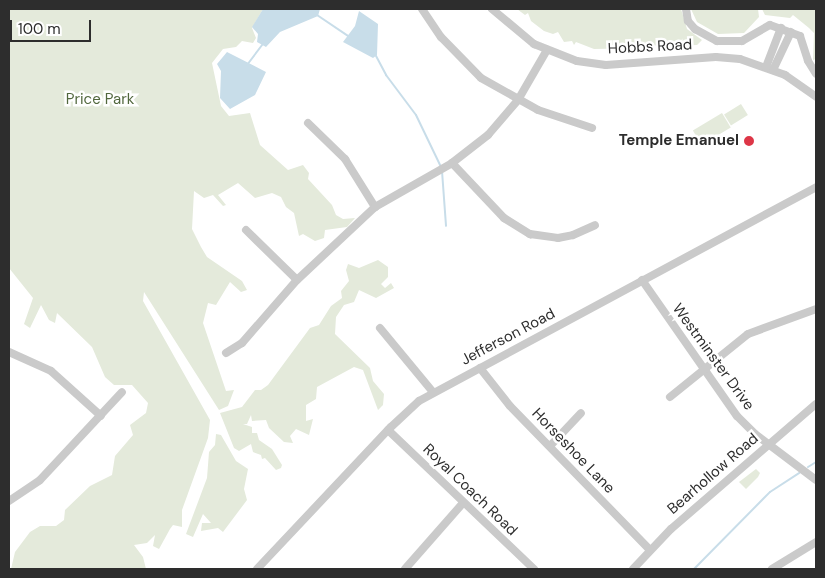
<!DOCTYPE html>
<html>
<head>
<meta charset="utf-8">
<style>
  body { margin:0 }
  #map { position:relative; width:825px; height:578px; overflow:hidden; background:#fff; font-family:"DM Sans",sans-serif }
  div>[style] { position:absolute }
  .green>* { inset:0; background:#e4eadb; transform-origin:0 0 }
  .water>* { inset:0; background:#c8dde9 }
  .stream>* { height:2px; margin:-1px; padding:0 1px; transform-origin:1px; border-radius:1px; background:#c8dde9 }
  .minor>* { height:8px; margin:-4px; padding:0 4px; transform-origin:4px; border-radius:4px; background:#cacaca }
  .dots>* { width:14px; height:14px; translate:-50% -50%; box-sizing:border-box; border:2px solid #fff; border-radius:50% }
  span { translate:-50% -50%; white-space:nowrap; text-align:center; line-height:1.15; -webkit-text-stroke:5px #fff; paint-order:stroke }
  .street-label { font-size:15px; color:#2d2d2d }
  .park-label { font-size:15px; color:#51673d }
  .poi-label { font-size:15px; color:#2d2d2d; font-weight:700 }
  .right { translate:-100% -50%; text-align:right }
  .frame { position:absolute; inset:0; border:10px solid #2d2d2d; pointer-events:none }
  .scale { position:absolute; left:10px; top:20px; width:81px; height:22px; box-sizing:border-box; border:2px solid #2d2d2d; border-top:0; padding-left:6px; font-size:15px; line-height:18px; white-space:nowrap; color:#2d2d2d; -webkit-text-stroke:4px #fff; paint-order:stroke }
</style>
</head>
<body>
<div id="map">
  <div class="green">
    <i style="clip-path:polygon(9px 9px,263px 9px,252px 28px,256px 38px,253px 43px,242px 41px,236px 47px,223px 49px,212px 63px,221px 106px,229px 116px,250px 113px,260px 145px,288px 170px,303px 165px,309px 173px,308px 179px,332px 205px,336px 215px,343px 219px,355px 218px,347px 227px,325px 230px,324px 238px,315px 241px,303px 234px,299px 236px,294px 213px,286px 207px,281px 197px,272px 193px,255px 198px,238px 183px,218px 195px,226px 205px,223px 206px,213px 195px,204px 198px,194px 191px,192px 229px,201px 247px,207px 257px,242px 281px,247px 290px,241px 292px,230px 282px,216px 305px,208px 303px,203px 323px,226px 391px,234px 390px,228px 406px,219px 410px,144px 292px,143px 301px,210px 420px,208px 438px,182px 510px,182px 527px,173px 525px,170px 529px,159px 549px,153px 546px,155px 535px,147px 543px,134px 545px,143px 557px,146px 569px,11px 569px,15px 552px,30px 532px,40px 526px,56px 526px,64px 520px,65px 510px,90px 486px,112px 475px,115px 456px,133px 435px,130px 425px,146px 413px,148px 403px,132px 385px,114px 385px,105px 377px,92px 347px,57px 313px,55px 323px,49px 320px,41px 305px,30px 328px,24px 324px,33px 298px,9px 268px)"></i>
    <i style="clip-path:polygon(517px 9px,681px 9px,687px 29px,702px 40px,697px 45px,671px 46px,668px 42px,646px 48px,594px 49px,576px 42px,574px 45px,572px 41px,564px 42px,558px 32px,553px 34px,544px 31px,531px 21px,528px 13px,525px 15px)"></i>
    <i style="clip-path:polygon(691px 9px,758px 9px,759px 17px,744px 33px,718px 34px,697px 22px)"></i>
    <i style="clip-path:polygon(762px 9px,816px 9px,816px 59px,813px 60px,814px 33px,809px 28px,793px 15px,790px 18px,765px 15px)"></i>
    <i style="left:741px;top:104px;width:13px;height:20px;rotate:58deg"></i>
    <i style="left:722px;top:113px;width:17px;height:34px;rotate:59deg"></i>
    <i style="clip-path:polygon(378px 260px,388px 267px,388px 277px,381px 284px,385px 288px,391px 283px,394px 288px,376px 298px,359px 290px,354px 302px,344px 305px,336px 317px,335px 334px,370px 368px,373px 381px,384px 394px,383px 405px,378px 410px,363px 370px,354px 367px,317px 387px,316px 399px,306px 405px,306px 421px,313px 419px,309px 435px,296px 429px,290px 436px,293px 443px,284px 442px,269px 428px,266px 420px,252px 421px,251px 415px,247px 424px,243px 424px,252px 427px,252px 433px,257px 433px,259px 440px,272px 449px,282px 465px,281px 468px,276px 470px,265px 458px,262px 459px,261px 455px,253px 452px,251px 444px,239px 451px,234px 448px,220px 413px,242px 407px,255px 390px,261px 390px,268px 385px,310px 328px,319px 325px,331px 306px,342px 298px,341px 291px,349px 281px,346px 270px,348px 264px,359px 268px)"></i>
    <i style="clip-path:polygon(216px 434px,221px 435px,236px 461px,248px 469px,244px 489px,247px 500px,223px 532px,218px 528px,201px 531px,202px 523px,211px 523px,203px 514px,193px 537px,186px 534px,207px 478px,209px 452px,215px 445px)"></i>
    <i style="clip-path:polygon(756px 469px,760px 473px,758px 477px,746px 489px,739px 482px)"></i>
  </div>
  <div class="water">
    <i style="clip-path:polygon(263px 9px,320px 9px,318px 16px,280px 32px,266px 47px,257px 42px,258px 34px,252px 27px)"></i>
    <i style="clip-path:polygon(359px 11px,378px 24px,377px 55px,373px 58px,343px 42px,355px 26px)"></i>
    <i style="clip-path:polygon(227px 52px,266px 72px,255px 95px,230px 109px,220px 98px,221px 71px,217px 64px)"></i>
  </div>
  <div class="stream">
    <i style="left:317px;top:15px;width:40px;rotate:34deg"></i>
    <i style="left:375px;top:54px;width:24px;rotate:62deg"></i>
    <i style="left:386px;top:75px;width:50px;rotate:53.1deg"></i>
    <i style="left:416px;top:115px;width:58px;rotate:64.3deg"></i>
    <i style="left:247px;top:65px;width:26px;rotate:-53deg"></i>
    <i style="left:442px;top:171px;width:55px;rotate:85.8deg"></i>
    <i style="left:808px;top:467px;width:9px;rotate:-32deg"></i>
    <i style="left:694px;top:569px;width:108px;rotate:-45.4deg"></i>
    <i style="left:770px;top:492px;width:35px;rotate:-33deg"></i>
  </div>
  <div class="minor">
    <i style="left:422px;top:9px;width:34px;rotate:56deg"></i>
    <i style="left:441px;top:37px;width:57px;rotate:45.7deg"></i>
    <i style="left:481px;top:78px;width:65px;rotate:29.3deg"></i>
    <i style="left:538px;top:110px;width:57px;rotate:18.4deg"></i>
    <i style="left:492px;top:9px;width:55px;rotate:39.8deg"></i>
    <i style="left:534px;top:44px;width:46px;rotate:21.6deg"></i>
    <i style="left:577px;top:61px;width:29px;rotate:8deg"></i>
    <i style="left:606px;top:65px;width:110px;rotate:-4.2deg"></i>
    <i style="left:716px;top:57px;width:24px;rotate:5deg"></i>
    <i style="left:740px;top:59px;width:48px;rotate:19.6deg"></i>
    <i style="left:785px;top:75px;width:38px;rotate:35deg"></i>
    <i style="left:686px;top:9px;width:12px;rotate:81deg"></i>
    <i style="left:688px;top:21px;width:11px;rotate:49deg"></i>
    <i style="left:695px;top:29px;width:25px;rotate:29deg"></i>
    <i style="left:717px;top:41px;width:25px"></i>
    <i style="left:742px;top:41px;width:32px;rotate:-30deg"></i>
    <i style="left:770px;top:25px;width:32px;rotate:20deg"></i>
    <i style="left:800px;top:36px;width:26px;rotate:72deg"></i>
    <i style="left:808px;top:61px;width:15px;rotate:58deg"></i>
    <i style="left:766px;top:67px;width:42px;rotate:-69deg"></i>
    <i style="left:773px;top:70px;width:42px;rotate:-64.7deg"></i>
    <i style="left:308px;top:123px;width:52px;rotate:44.2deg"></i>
    <i style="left:345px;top:159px;width:57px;rotate:58deg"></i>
    <i style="left:452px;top:163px;width:76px;rotate:46.6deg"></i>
    <i style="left:504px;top:218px;width:31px;rotate:32deg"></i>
    <i style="left:530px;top:234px;width:28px;rotate:8deg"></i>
    <i style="left:558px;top:238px;width:15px;rotate:-11deg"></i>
    <i style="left:573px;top:235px;width:24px;rotate:-24deg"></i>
    <i style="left:246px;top:230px;width:71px;rotate:44.4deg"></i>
    <i style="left:642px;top:280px;width:166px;rotate:55.1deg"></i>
    <i style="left:737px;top:416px;width:25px;rotate:45deg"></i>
    <i style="left:755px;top:434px;width:76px;rotate:37deg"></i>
    <i style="left:380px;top:328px;width:83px;rotate:50.4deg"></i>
    <i style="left:9px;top:352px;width:46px;rotate:24.3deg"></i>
    <i style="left:51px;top:371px;width:67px;rotate:42deg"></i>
    <i style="left:226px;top:353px;width:19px;rotate:-32deg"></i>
    <i style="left:242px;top:343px;width:84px;rotate:-48.9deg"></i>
    <i style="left:297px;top:280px;width:107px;rotate:-43.1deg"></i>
    <i style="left:375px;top:207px;width:89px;rotate:-29.7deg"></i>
    <i style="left:452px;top:163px;width:46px;rotate:-37.9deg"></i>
    <i style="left:488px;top:135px;width:46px;rotate:-49.4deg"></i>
    <i style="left:518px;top:100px;width:58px;rotate:-59.9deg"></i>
    <i style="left:480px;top:368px;width:48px;rotate:51.7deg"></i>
    <i style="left:510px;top:406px;width:201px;rotate:45.8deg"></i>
    <i style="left:670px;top:397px;width:100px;rotate:-38.9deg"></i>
    <i style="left:748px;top:334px;width:72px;rotate:-20.2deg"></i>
    <i style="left:388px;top:430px;width:202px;rotate:43.6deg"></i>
    <i style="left:550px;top:446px;width:45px;rotate:-46.8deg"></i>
    <i style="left:9px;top:501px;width:37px;rotate:-34deg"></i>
    <i style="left:40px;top:480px;width:120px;rotate:-47deg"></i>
    <i style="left:257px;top:569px;width:195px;rotate:-46.7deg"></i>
    <i style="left:391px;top:427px;width:38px;rotate:-43deg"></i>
    <i style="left:419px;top:401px;width:451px;rotate:-28.3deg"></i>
    <i style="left:405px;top:569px;width:88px;rotate:-48.7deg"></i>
    <i style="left:633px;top:569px;width:55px;rotate:-46.5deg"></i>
    <i style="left:671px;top:529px;width:191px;rotate:-40.8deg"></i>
    <i style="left:772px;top:569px;width:52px;rotate:-31.5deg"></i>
  </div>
  <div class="dots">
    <i style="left:749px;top:141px;background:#dd3647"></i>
  </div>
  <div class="street-label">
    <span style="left:650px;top:47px;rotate:-3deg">Hobbs Road</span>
    <span style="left:508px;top:337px;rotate:-28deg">Jefferson Road</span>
    <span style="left:713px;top:357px;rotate:54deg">Westminster Drive</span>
    <span style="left:573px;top:451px;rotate:46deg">Horseshoe Lane</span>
    <span style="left:713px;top:474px;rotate:-41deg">Bearhollow Road</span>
    <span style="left:470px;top:490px;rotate:44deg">Royal Coach Road</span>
  </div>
  <div class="park-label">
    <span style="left:100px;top:100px">Price Park</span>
  </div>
  <div class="poi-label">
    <span class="right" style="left:739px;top:141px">Temple Emanuel</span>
  </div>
  <div class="frame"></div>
  <div class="scale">100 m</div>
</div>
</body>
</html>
